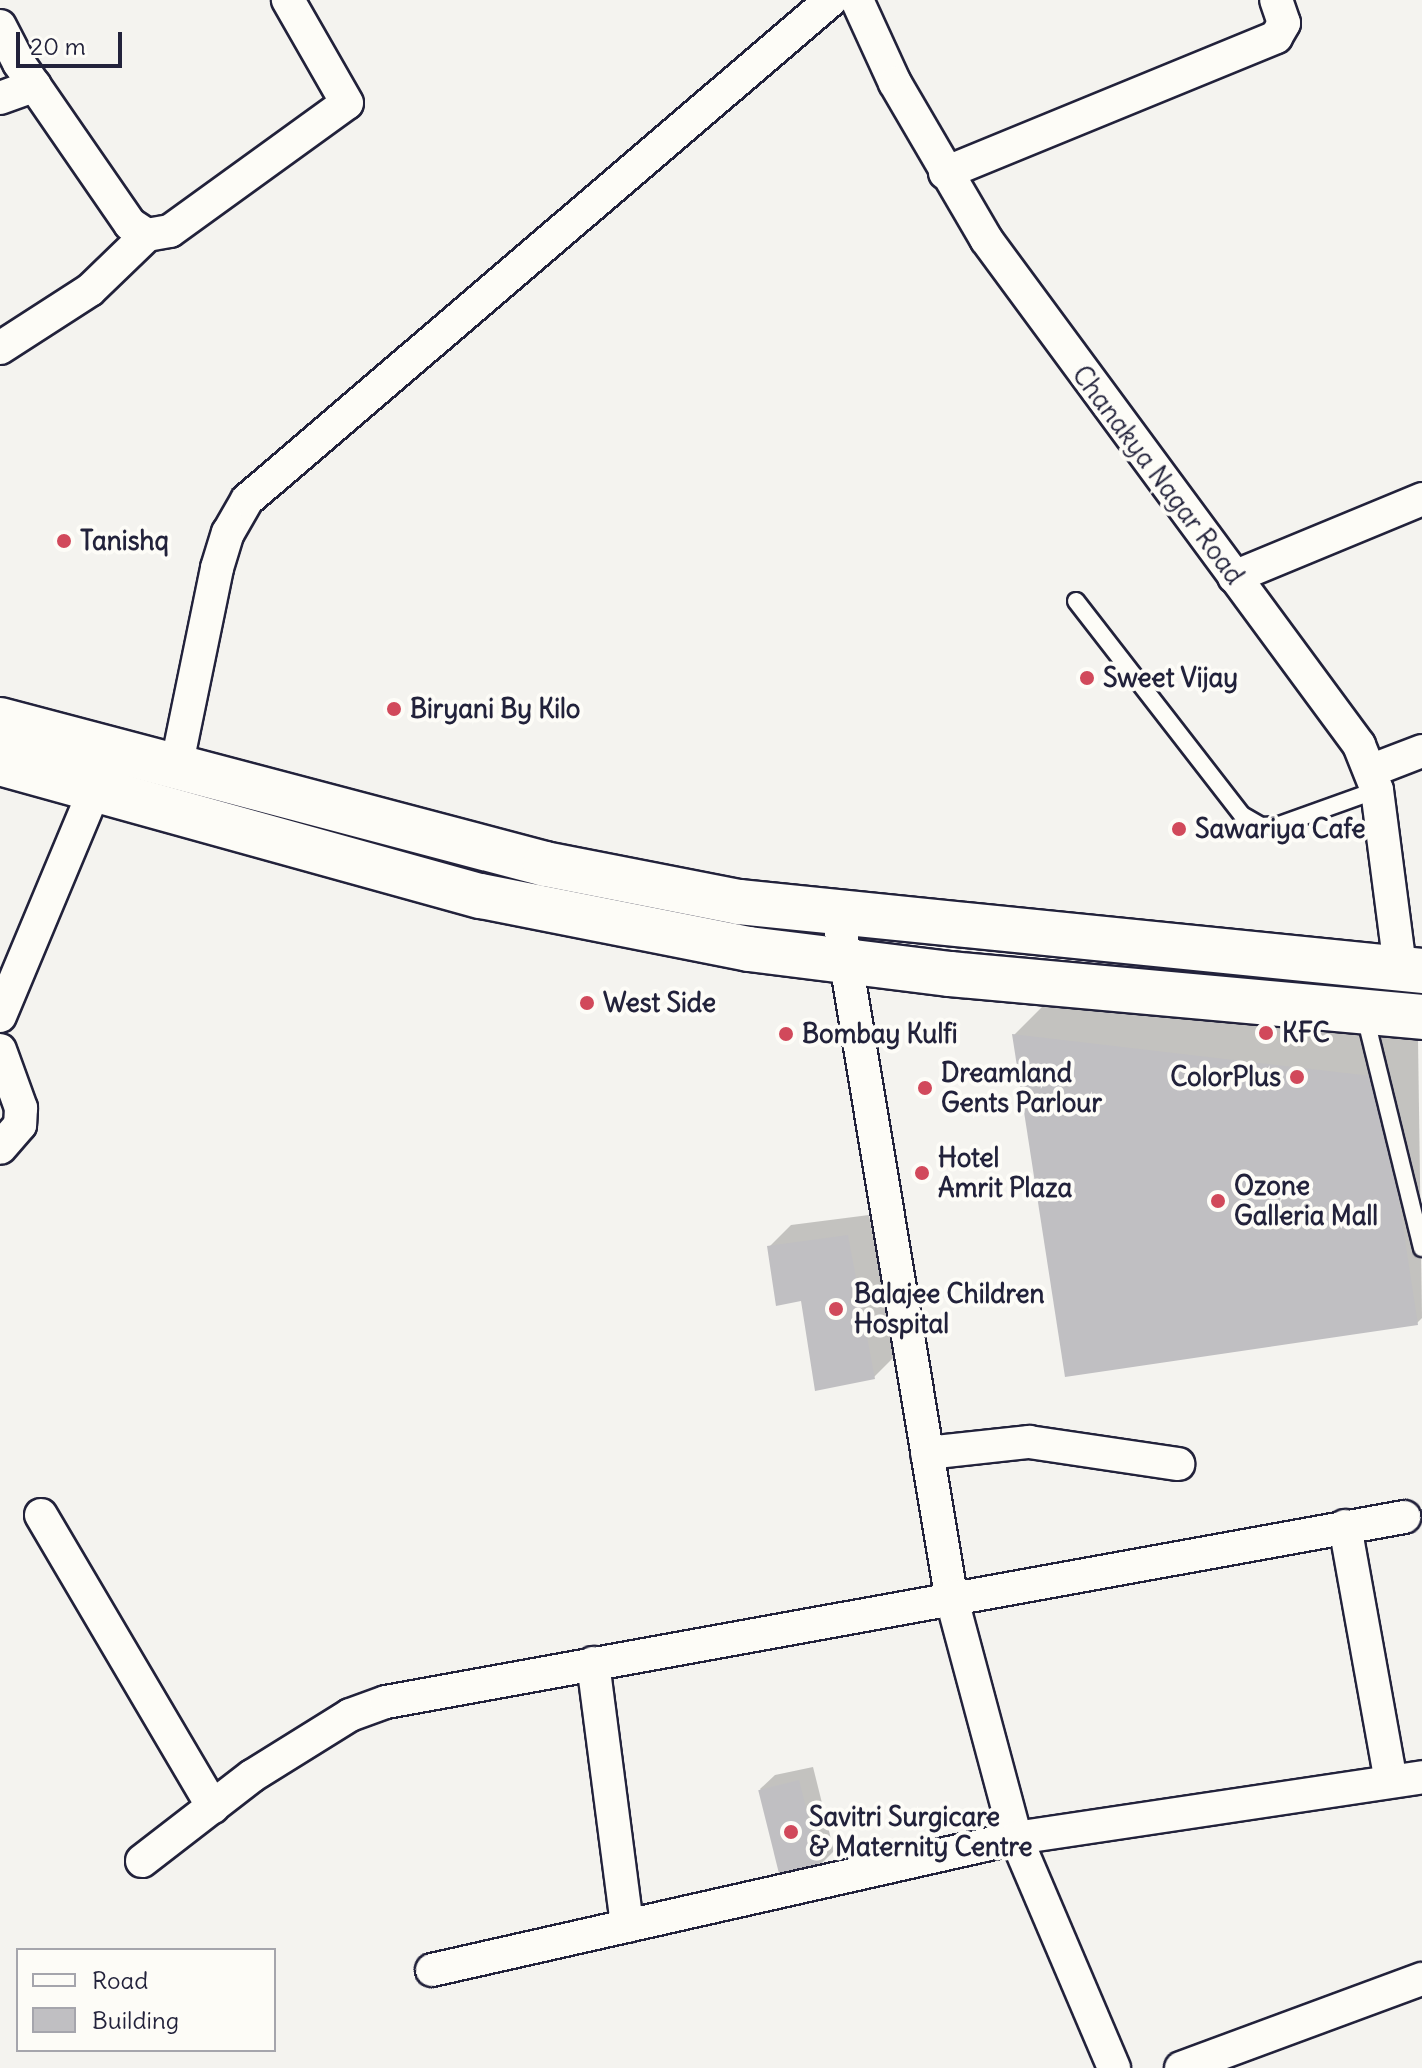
<!DOCTYPE html>
<html>
<head>
<meta charset="utf-8">
<style>
  body { margin:0 }
  #map { position:relative; width:1422px; height:2068px; overflow:hidden; background:#f4f3ef; font-family:Delius,sans-serif }
  div>[style] { position:absolute }
  .shadow>* { inset:0; background:#0003 }
  .building>* { inset:0; background:#c0bfc2; transform-origin:0 0 }
  .roads { filter:drop-shadow(2px 0 #22223b) drop-shadow(-2px 0 #22223b) drop-shadow(0 2px #22223b) drop-shadow(0 -2px #22223b) }
  .lane>* { height:16px; margin:-8px; padding:0 8px; transform-origin:8px; border-radius:8px; background:#fdfcf7 }
  .street>* { height:32px; margin:-16px; padding:0 16px; transform-origin:16px; border-radius:16px; background:#fdfcf7 }
  .highway>* { height:44px; margin:-22px; padding:0 22px; transform-origin:22px; border-radius:22px; background:#fdfcf7 }
  .dots>* { width:22px; height:22px; translate:-50% -50%; box-sizing:border-box; border:4px solid #fdfcf7; border-radius:50% }
  span { translate:-50% -50%; white-space:nowrap; text-align:center; line-height:1.15; -webkit-text-stroke:8px #fdfcf7; paint-order:stroke }
  .street-label { font-size:26px; color:#22223b }
  .poi-label { font-size:26px; color:#22223b; font-weight:700 }
  .left { translate:0 -50%; text-align:left }
  .right { translate:-100% -50%; text-align:right }
  .legend { position:absolute; left:16px; top:1948px; width:260px; height:104px; box-sizing:border-box; background:#fdfcf7; border:2px solid #a5a5ac; margin:0; padding:10px 14px; list-style:none; font-size:24px; color:#22223b }
  .legend li { display:flex; align-items:center; gap:16px; height:40px }
  .legend b { width:40px; border:2px solid #a5a5ac }
  .scale { position:absolute; left:16px; top:32px; width:106px; height:36px; box-sizing:border-box; border:4px solid #22223b; border-top:0; padding-left:10px; font-size:24px; line-height:28px; white-space:nowrap; color:#22223b; -webkit-text-stroke:6px #fdfcf7; paint-order:stroke }
</style>
</head>
<body>
<div id="map">
  <div class="shadow">
    <i style="clip-path:polygon(1053px 996px,1418px 1039px,1422px 1318px,1417px 1323px,1014px 1035px)"></i>
    <i style="clip-path:polygon(869px 1215px,895px 1356px,874px 1377px,803px 1299px,769px 1247px,791px 1225px)"></i>
    <i style="clip-path:polygon(813px 1767px,834px 1851px,820px 1865px,760px 1789px,775px 1775px)"></i>
  </div>
  <div class="building">
    <i style="clip-path:polygon(1012px 1034px,1380px 1077px,1418px 1325px,1065px 1377px)"></i>
    <i style="clip-path:polygon(848px 1235px,875px 1379px,815px 1391px,801px 1301px,776px 1306px,767px 1246px)"></i>
    <i style="left:799px;top:1780px;width:90px;height:42px;rotate:76deg"></i>
  </div>
  <div class="roads">
    <div class="lane">
      <i style="left:1076px;top:601px;width:271px;rotate:52.2deg"></i>
      <i style="left:1242px;top:815px;width:22px;rotate:30deg"></i>
      <i style="left:1261px;top:826px;width:18px;rotate:-3deg"></i>
      <i style="left:1279px;top:825px;width:104px;rotate:-19.7deg"></i>
      <i style="left:1365px;top:1016px;width:239px;rotate:76.2deg"></i>
    </div>
    <div class="street">
      <i style="left:857px;top:0;width:91px;rotate:65.4deg"></i>
      <i style="left:895px;top:83px;width:181px;rotate:59.7deg"></i>
      <i style="left:986px;top:239px;width:629px;rotate:53.6deg"></i>
      <i style="left:1359px;top:745px;width:48px;rotate:68.2deg"></i>
      <i style="left:1377px;top:790px;width:179px;rotate:82.6deg"></i>
      <i style="left:0;top:26px;width:42px;rotate:62.8deg"></i>
      <i style="left:19px;top:63px;width:196px;rotate:55.4deg"></i>
      <i style="left:130px;top:224px;width:20px;rotate:33deg"></i>
      <i style="left:147px;top:235px;width:23px;rotate:-10deg"></i>
      <i style="left:170px;top:231px;width:218px;rotate:-35.9deg"></i>
      <i style="left:347px;top:103px;width:119px;rotate:-119.8deg"></i>
      <i style="left:0;top:98px;width:37px;rotate:-20deg"></i>
      <i style="left:945px;top:173px;width:358px;rotate:-22.3deg"></i>
      <i style="left:1276px;top:37px;width:16px;rotate:-60deg"></i>
      <i style="left:1284px;top:23px;width:24px;rotate:-109deg"></i>
      <i style="left:0;top:348px;width:107px;rotate:-32.8deg"></i>
      <i style="left:90px;top:290px;width:79px;rotate:-44deg"></i>
      <i style="left:1234px;top:577px;width:204px;rotate:-22.5deg"></i>
      <i style="left:176px;top:768px;width:204px;rotate:-78.4deg"></i>
      <i style="left:217px;top:568px;width:37px;rotate:-73deg"></i>
      <i style="left:228px;top:533px;width:38px;rotate:-60deg"></i>
      <i style="left:247px;top:500px;width:769px;rotate:-40.57deg"></i>
      <i style="left:1370px;top:771px;width:56px;rotate:-21deg"></i>
      <i style="left:838px;top:914px;width:691px;rotate:80.59deg"></i>
      <i style="left:951px;top:1596px;width:251px;rotate:75deg"></i>
      <i style="left:1016px;top:1838px;width:250px;rotate:66.9deg"></i>
      <i style="left:0;top:1016px;width:244px;rotate:-67.3deg"></i>
      <i style="left:0;top:1050px;width:62px;rotate:70.1deg"></i>
      <i style="left:21px;top:1108px;width:17px;rotate:93deg"></i>
      <i style="left:20px;top:1125px;width:30px;rotate:131deg"></i>
      <i style="left:927px;top:1453px;width:103px;rotate:-6.2deg"></i>
      <i style="left:1029px;top:1442px;width:151px;rotate:8.4deg"></i>
      <i style="left:41px;top:1515px;width:339px;rotate:59.5deg"></i>
      <i style="left:1345px;top:1526px;width:259px;rotate:79.8deg"></i>
      <i style="left:593px;top:1663px;width:265px;rotate:82.6deg"></i>
      <i style="left:142px;top:1861px;width:139px;rotate:-37.7deg"></i>
      <i style="left:252px;top:1776px;width:115px;rotate:-31.9deg"></i>
      <i style="left:350px;top:1715px;width:38px;rotate:-20deg"></i>
      <i style="left:386px;top:1702px;width:1035px;rotate:-10.3deg"></i>
      <i style="left:432px;top:1970px;width:599px;rotate:-12.74deg"></i>
      <i style="left:1016px;top:1838px;width:411px;rotate:-8.5deg"></i>
      <i style="left:1181px;top:2068px;width:257px;rotate:-20.3deg"></i>
    </div>
    <div class="highway">
      <i style="left:0;top:720px;width:564px;rotate:14.8deg"></i>
      <i style="left:545px;top:864px;width:198px;rotate:11.1deg"></i>
      <i style="left:739px;top:902px;width:686px;rotate:5.77deg"></i>
      <i style="left:0;top:763px;width:499px;rotate:15.5deg"></i>
      <i style="left:481px;top:896px;width:273px;rotate:11.2deg"></i>
      <i style="left:749px;top:949px;width:203px;rotate:7.1deg"></i>
      <i style="left:950px;top:974px;width:474px;rotate:5.2deg"></i>
    </div>
  </div>
  <div class="dots">
    <i style="left:64px;top:541px;background:#d1495b"></i>
    <i style="left:1087px;top:678px;background:#d1495b"></i>
    <i style="left:394px;top:709px;background:#d1495b"></i>
    <i style="left:1179px;top:829px;background:#d1495b"></i>
    <i style="left:587px;top:1003px;background:#d1495b"></i>
    <i style="left:1266px;top:1033px;background:#d1495b"></i>
    <i style="left:786px;top:1034px;background:#d1495b"></i>
    <i style="left:1297px;top:1077px;background:#d1495b"></i>
    <i style="left:925px;top:1088px;background:#d1495b"></i>
    <i style="left:922px;top:1173px;background:#d1495b"></i>
    <i style="left:1218px;top:1201px;background:#d1495b"></i>
    <i style="left:836px;top:1309px;background:#d1495b"></i>
    <i style="left:791px;top:1832px;background:#d1495b"></i>
  </div>
  <div class="street-label">
    <span style="left:1158px;top:475px;rotate:53deg">Chanakya Nagar Road</span>
  </div>
  <div class="poi-label">
    <span class="left" style="left:80px;top:541px">Tanishq</span>
    <span class="left" style="left:1103px;top:678px">Sweet Vijay</span>
    <span class="left" style="left:410px;top:709px">Biryani By Kilo</span>
    <span class="left" style="left:1195px;top:829px">Sawariya Cafe</span>
    <span class="left" style="left:603px;top:1003px">West Side</span>
    <span class="left" style="left:1282px;top:1033px">KFC</span>
    <span class="left" style="left:802px;top:1034px">Bombay Kulfi</span>
    <span class="left" style="left:941px;top:1088px">Dreamland<br>Gents Parlour</span>
    <span class="right" style="left:1281px;top:1077px">ColorPlus</span>
    <span class="left" style="left:938px;top:1173px">Hotel<br>Amrit Plaza</span>
    <span class="left" style="left:1234px;top:1201px">Ozone<br>Galleria Mall</span>
    <span class="left" style="left:854px;top:1309px">Balajee Children<br>Hospital</span>
    <span class="left" style="left:809px;top:1832px">Savitri Surgicare<br>&amp; Maternity Centre</span>
  </div>
  <ul class="legend">
  <li><b style="height:10px;background:#fdfcf7"></b>Road</li>
  <li><b style="height:22px;background:#c0bfc2"></b>Building</li>
  </ul>
  <div class="scale">20 m</div>
</div>
</body>
</html>
